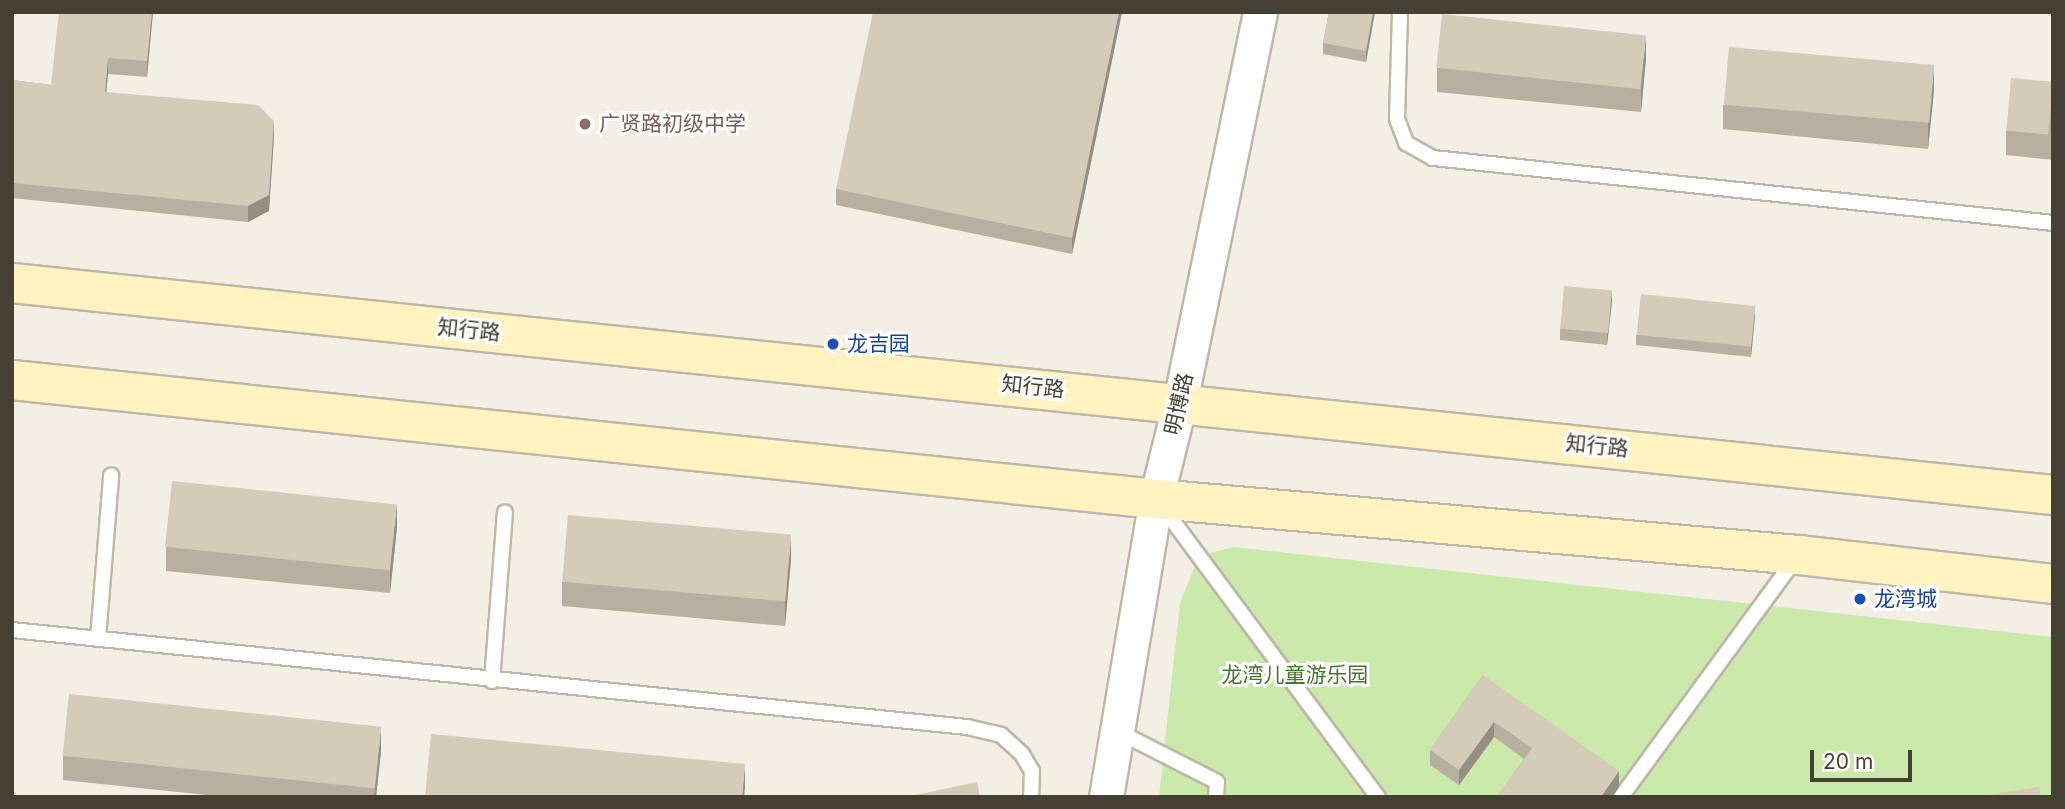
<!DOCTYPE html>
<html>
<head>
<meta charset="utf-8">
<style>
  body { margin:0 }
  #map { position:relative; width:2065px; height:809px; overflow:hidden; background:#f3efe4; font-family:Inter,"Noto Sans SC",sans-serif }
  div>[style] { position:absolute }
  .green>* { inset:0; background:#cae9ab }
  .roads { filter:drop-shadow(2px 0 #beb7a7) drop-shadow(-2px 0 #beb7a7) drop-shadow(0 2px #beb7a7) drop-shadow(0 -2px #beb7a7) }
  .service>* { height:14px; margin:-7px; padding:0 7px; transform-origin:7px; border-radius:7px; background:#fff }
  .tertiary>* { height:33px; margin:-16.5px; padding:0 16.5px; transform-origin:16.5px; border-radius:16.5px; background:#fff }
  .secondary>* { height:38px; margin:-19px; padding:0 19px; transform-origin:19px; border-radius:19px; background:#fff3c2 }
  .wall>* { inset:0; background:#b7af9f }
  .shaded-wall>* { inset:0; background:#958e82 }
  .building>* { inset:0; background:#d5cbb9; transform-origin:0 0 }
  .dots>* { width:19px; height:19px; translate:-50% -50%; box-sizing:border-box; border:4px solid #fff; border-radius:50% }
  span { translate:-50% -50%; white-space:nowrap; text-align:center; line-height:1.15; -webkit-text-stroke:6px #fff; paint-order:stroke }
  .education-label { font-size:21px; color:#785e54 }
  .left { translate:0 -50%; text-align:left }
  .street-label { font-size:21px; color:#453f34 }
  .transit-label { font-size:21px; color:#164399 }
  .park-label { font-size:21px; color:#417826 }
  .frame { position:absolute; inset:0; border:14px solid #453f34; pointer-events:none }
  .scale { position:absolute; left:1810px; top:750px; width:102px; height:32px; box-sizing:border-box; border:4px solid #453f34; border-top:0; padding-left:9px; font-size:21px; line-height:24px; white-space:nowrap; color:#453f34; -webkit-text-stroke:5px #fff; paint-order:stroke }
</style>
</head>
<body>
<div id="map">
  <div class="green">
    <i style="clip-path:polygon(1233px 547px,2053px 637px,2053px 797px,1159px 797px,1180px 603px,1199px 556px)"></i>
  </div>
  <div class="roads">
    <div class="service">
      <i style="left:1400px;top:12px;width:107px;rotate:91.6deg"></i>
      <i style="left:1397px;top:119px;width:26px;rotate:69deg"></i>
      <i style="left:1406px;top:143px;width:31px;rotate:29deg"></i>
      <i style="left:1433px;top:158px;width:623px;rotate:5.98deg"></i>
      <i style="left:1161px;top:505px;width:364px;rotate:53.4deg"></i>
      <i style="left:12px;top:630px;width:960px;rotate:5.8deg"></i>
      <i style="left:967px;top:727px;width:35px;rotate:13deg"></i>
      <i style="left:1001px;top:735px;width:28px;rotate:42deg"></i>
      <i style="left:1022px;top:754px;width:20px;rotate:60deg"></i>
      <i style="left:1032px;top:771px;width:26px;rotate:92deg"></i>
      <i style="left:98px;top:639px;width:164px;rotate:-85.4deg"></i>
      <i style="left:492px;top:681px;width:169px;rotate:-85.6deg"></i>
      <i style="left:1117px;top:731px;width:112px;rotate:27deg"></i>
      <i style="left:1217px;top:782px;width:15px;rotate:94deg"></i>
      <i style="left:1621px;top:797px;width:296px;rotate:-53.8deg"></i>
    </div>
    <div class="tertiary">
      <i style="left:1106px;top:797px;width:302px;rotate:-80.5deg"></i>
      <i style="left:1156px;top:499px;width:100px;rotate:-76.1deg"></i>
      <i style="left:1180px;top:402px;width:398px;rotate:-78.4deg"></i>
    </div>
    <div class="secondary">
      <i style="left:12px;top:283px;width:2052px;rotate:5.93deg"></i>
      <i style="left:12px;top:380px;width:1150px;rotate:5.94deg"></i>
      <i style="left:1156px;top:499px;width:645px;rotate:4.98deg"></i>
      <i style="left:1799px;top:555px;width:256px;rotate:6.5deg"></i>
    </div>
  </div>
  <div class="wall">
    <i style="clip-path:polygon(153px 12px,147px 77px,108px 74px,106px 92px,274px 136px,269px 211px,248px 222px,12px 198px,12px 80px,51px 85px)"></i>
    <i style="clip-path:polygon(1122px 12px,1072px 254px,836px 205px,836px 189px)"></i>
    <i style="clip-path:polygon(1329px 12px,1375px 12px,1366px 62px,1323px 54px,1323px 43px)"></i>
    <i style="clip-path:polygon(1646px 58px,1641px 112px,1437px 92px,1437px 68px)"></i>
    <i style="clip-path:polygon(2053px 82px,2053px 160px,2006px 155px,2006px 131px)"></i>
    <i style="clip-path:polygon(1934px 90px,1928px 149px,1723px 129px,1723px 105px)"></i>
    <i style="clip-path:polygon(1612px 301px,1607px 345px,1560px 340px,1560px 329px)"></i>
    <i style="clip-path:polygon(1755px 316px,1751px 357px,1636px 345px,1636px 335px)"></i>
    <i style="clip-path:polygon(397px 527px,390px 593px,166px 571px,166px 547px)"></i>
    <i style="clip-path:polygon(791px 559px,785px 626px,562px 606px,562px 582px)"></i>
    <i style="clip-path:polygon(1483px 675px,1619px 787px,1612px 797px,1497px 797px,1524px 759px,1494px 737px,1459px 785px,1430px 765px,1430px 750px)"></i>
    <i style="clip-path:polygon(381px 751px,376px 797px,226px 797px,63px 780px,63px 756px)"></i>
  </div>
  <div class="shaded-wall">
    <i style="clip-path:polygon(152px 12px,153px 12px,147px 77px,147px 61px)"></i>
    <i style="clip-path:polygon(1119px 12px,1122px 12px,1072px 254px,1072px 238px)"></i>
    <i style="clip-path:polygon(1373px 12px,1375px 12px,1366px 62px,1366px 51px)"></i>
    <i style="clip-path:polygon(1646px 34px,1646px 58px,1641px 112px,1641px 88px)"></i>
    <i style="clip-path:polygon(108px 58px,108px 74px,105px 107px,105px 92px)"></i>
    <i style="clip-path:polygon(1934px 66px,1934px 90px,1928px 149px,1928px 125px)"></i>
    <i style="clip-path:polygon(274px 121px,274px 136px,269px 211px,248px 222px,248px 206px)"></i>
    <i style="clip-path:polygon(1612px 290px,1612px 301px,1607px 345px,1607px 334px)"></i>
    <i style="clip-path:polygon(1755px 305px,1755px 316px,1751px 357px,1751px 346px)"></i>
    <i style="clip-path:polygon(397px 503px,397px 527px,390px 593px,390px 569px)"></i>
    <i style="clip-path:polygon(791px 536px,791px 559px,785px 626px,785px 602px)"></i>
    <i style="clip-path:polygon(1494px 722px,1494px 737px,1459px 785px,1459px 770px)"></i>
    <i style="clip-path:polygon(381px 727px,381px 751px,376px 797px,374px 797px)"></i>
    <i style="clip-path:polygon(745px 764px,745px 788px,744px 797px,742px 797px)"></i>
    <i style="clip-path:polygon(1619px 771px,1619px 787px,1612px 797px,1601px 797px)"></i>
  </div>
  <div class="building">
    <i style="clip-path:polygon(59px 12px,152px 12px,147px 61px,108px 58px,105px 92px,258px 105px,274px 121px,269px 195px,248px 206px,12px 183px,12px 80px,51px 85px)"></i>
    <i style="clip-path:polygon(873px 12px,1119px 12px,1072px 238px,836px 189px)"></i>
    <i style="clip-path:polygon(1329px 12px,1373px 12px,1366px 51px,1323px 43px)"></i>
    <i style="left:1442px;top:14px;width:205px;height:54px;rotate:6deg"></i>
    <i style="left:1729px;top:47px;width:206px;height:58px;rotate:5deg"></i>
    <i style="left:2011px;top:78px;width:42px;height:53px;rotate:5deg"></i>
    <i style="left:1564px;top:286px;width:48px;height:43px;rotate:5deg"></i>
    <i style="left:1641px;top:294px;width:115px;height:41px;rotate:6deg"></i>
    <i style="left:172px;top:481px;width:226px;height:66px;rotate:6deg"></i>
    <i style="left:568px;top:515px;width:224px;height:67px;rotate:5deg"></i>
    <i style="clip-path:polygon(1483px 675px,1619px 771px,1601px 797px,1497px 797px,1532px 748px,1494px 722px,1459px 770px,1430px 750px)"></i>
    <i style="left:69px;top:694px;width:314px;height:62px;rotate:6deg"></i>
    <i style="clip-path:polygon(431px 734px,745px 764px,742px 797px,425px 797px)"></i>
    <i style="clip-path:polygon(977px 782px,980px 797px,906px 797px)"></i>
    <i style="clip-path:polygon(2039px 787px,2041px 797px,1975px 797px)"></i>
  </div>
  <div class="dots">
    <i style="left:585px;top:124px;background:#8d6e63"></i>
    <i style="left:833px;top:344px;background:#1a4fb4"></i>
    <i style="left:1860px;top:599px;background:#1a4fb4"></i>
  </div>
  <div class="education-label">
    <span class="left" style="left:599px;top:124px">广贤路初级中学</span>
  </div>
  <div class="street-label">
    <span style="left:469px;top:330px;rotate:6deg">知行路</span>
    <span style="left:1033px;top:387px;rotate:6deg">知行路</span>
    <span style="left:1179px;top:404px;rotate:-77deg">明博路</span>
    <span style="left:1597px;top:446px;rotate:6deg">知行路</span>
  </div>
  <div class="transit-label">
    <span class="left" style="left:847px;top:344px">龙吉园</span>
    <span class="left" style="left:1874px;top:599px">龙湾城</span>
  </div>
  <div class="park-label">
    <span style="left:1295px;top:675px">龙湾儿童游乐园</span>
  </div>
  <div class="frame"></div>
  <div class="scale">20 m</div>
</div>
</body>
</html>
